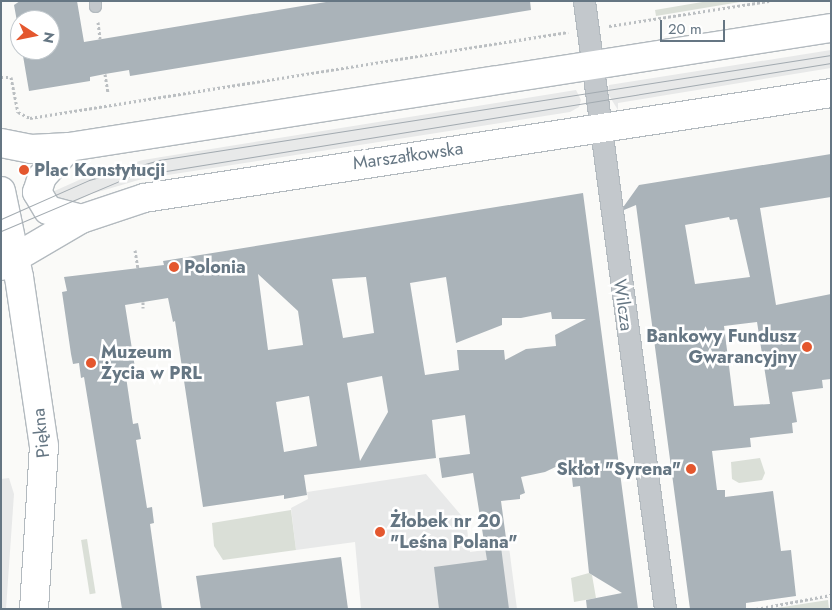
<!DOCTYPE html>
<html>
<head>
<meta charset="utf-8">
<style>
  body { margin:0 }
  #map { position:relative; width:832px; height:610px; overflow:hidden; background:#fafaf8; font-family:Jost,sans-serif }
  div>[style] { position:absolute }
  .built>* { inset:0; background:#e8e9e9 }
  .green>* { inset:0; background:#dadfd7; transform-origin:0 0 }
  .building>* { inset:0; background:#aab3b9 }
  .path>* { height:3px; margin-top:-1.5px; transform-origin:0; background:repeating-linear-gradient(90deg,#bbbfc2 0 2.5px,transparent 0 5px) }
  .roads { filter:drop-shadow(1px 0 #b3babf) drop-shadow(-1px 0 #b3babf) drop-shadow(0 1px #b3babf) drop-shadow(0 -1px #b3babf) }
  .lane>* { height:11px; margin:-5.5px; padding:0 5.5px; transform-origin:5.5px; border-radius:5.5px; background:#c3c8cc }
  .street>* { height:21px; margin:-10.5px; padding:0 10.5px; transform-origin:10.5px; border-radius:10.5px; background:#c3c8cc }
  .secondary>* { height:28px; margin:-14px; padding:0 14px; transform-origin:14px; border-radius:14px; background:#fff }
  .tram>* { height:1px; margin:-0.5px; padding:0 0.5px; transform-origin:0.5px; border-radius:0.5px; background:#a2aab0 }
  .dots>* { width:14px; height:14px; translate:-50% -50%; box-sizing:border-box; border:2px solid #fff; border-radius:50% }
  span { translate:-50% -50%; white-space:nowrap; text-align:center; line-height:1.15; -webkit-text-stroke:5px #fff; paint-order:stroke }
  .street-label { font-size:18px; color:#657683 }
  .poi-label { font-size:18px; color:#657683; font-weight:700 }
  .left { translate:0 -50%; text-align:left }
  .right { translate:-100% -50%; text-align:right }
  .frame { position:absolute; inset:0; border:2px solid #657683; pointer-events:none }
  .north { position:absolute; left:10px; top:10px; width:50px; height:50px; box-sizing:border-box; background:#fff; border:1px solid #c1c8cd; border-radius:50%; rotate:101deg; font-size:14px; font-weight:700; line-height:20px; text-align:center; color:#657683 }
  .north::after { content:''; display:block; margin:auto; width:18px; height:22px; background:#e4572e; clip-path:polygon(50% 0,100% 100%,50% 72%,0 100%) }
  .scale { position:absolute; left:660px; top:20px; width:65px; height:22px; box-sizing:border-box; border:2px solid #657683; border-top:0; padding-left:6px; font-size:15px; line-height:18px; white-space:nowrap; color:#657683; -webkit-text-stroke:4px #fff; paint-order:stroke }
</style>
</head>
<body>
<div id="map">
  <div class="built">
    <i style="clip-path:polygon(831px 50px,831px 68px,618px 103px,618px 110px,608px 94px,609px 85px)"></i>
    <i style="clip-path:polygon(576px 90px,581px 100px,579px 107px,570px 112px,142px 179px,91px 194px,66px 206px,50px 193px,88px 176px,143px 160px)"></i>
    <i style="clip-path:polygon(426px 474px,466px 521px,470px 552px,509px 547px,517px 609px,361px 609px,355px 542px,296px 550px,291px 508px,308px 499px,307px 492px)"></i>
    <i style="clip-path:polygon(9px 478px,14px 494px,6px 609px,1px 609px,1px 479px)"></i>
  </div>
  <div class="green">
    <i style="clip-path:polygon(708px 1px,746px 1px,656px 16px,655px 10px)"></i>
    <i style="clip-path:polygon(760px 458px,765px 473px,762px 480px,739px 483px,732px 479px,731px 462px)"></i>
    <i style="clip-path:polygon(291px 510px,296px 550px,223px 560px,214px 546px,212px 523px)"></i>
    <i style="left:87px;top:539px;width:55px;height:6px;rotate:81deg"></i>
    <i style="clip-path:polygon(589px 573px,592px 575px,596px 598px,574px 602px,571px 578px)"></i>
    <i style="clip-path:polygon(828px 600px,829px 609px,770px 609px)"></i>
  </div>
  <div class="building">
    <i style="clip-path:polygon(20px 1px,77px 1px,84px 42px,332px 1px,530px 1px,531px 10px,130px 76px,129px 70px,105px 74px,90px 77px,90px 81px,29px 91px,22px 50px,50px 50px,50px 20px,20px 20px,20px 38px,14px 5px)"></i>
    <i style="clip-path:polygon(evenodd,831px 154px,831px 197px,760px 208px,776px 305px,831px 294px,831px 379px,822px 380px,823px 388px,792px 392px,797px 422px,792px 423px,793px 433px,750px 438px,751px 447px,712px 451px,717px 490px,725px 490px,725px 497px,773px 491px,781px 551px,791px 550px,796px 596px,746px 603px,746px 609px,690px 609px,636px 205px,624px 210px,624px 206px,639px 185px,831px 154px,729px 217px,730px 220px,737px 219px,750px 277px,695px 284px,685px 225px,729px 217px,831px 154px,757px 322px,770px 404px,734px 406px,724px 326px,757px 322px)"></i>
    <i style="clip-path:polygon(evenodd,583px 193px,638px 609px,587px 609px,586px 600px,622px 593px,589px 573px,580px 486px,573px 487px,570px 460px,545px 472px,521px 477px,525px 493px,520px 495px,520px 499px,501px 501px,506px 538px,500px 539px,509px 609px,439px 609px,434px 567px,487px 560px,473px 473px,442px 478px,439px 458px,470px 454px,465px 415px,432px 420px,436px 458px,304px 475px,307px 495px,284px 499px,284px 495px,203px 507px,175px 321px,173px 322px,168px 298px,125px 305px,135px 368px,125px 370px,133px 424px,138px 423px,141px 439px,136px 440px,147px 508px,152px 507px,154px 523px,150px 524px,162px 609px,122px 609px,84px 377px,81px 378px,79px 363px,73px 364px,71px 354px,62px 292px,67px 291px,64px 277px,164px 265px,163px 261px,583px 193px,258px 274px,298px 311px,303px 345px,268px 350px,258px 274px,583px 193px,366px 277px,374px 333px,343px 338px,332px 279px,366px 277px,583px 193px,446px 277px,456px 343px,502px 325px,502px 318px,521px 318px,551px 312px,552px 319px,586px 319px,555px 335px,556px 346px,526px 349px,505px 360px,504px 350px,457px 350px,459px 370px,425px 375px,410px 283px,446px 277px,583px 193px,382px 376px,388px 412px,360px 461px,347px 383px,382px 376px,583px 193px,309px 396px,317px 446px,284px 452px,276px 402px,309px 396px)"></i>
    <i style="clip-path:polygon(341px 557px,348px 609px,201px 609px,196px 576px)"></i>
  </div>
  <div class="path">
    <i style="left:98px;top:22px;width:17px;rotate:83deg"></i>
    <i style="left:609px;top:26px;width:162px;rotate:-8.9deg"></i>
    <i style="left:105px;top:74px;width:19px;rotate:81deg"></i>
    <i style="left:1px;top:77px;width:10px"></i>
    <i style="left:11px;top:77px;width:36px;rotate:79deg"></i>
    <i style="left:18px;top:112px;width:13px;rotate:27deg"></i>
    <i style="left:30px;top:118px;width:545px;rotate:-9.08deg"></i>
    <i style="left:135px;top:250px;width:18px;rotate:81deg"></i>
    <i style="left:143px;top:302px;width:6px;rotate:90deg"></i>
    <i style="left:756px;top:609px;width:76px;rotate:-10.6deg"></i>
  </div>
  <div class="roads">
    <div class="lane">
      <i style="left:95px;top:1px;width:5px;rotate:90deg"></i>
    </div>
    <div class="street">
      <i style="left:584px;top:1px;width:613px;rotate:82.41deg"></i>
    </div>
    <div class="secondary">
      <i style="left:1px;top:143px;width:31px;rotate:11deg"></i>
      <i style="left:31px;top:149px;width:38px;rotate:-3deg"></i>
      <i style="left:69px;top:147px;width:771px;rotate:-8.88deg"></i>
      <i style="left:69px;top:147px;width:40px;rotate:132deg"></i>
      <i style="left:42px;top:177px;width:16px;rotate:108deg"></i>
      <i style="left:37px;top:192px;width:21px;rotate:59deg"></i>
      <i style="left:48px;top:210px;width:34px;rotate:15deg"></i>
      <i style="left:1px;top:191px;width:88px;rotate:78.2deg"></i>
      <i style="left:19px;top:277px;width:171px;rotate:81.6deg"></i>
      <i style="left:44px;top:446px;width:163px;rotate:93.5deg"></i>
      <i style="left:1px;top:266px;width:93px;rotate:-30.4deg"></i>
      <i style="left:81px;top:219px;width:66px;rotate:-18.4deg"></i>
      <i style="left:144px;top:198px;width:695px;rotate:-8.69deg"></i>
    </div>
  </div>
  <div class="tram">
    <i style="left:1px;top:219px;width:96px;rotate:-23.9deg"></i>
    <i style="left:89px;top:180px;width:73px;rotate:-15.9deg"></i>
    <i style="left:159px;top:160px;width:680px;rotate:-8.88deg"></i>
    <i style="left:1px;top:231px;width:139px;rotate:-22.9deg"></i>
    <i style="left:129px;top:177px;width:711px;rotate:-9.22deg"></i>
  </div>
  <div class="dots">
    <i style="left:24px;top:170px;background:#e4572e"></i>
    <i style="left:174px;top:267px;background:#e4572e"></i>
    <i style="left:807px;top:347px;background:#e4572e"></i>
    <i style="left:91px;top:363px;background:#e4572e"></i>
    <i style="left:691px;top:469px;background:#e4572e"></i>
    <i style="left:380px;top:532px;background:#e4572e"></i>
  </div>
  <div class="street-label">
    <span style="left:408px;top:156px;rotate:-8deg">Marszałkowska</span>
    <span style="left:623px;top:305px;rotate:82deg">Wilcza</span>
    <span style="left:41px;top:433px;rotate:-96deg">Piękna</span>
  </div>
  <div class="poi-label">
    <span class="left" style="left:34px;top:170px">Plac Konstytucji</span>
    <span class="left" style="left:184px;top:267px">Polonia</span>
    <span class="right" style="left:797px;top:347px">Bankowy Fundusz<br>Gwarancyjny</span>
    <span class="left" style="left:101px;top:363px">Muzeum<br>Życia w PRL</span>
    <span class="right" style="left:681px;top:469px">Skłot "Syrena"</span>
    <span class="left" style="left:390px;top:532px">Żłobek nr 20<br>"Leśna Polana"</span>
  </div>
  <div class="frame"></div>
  <div class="north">N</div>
  <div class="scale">20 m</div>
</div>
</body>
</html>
